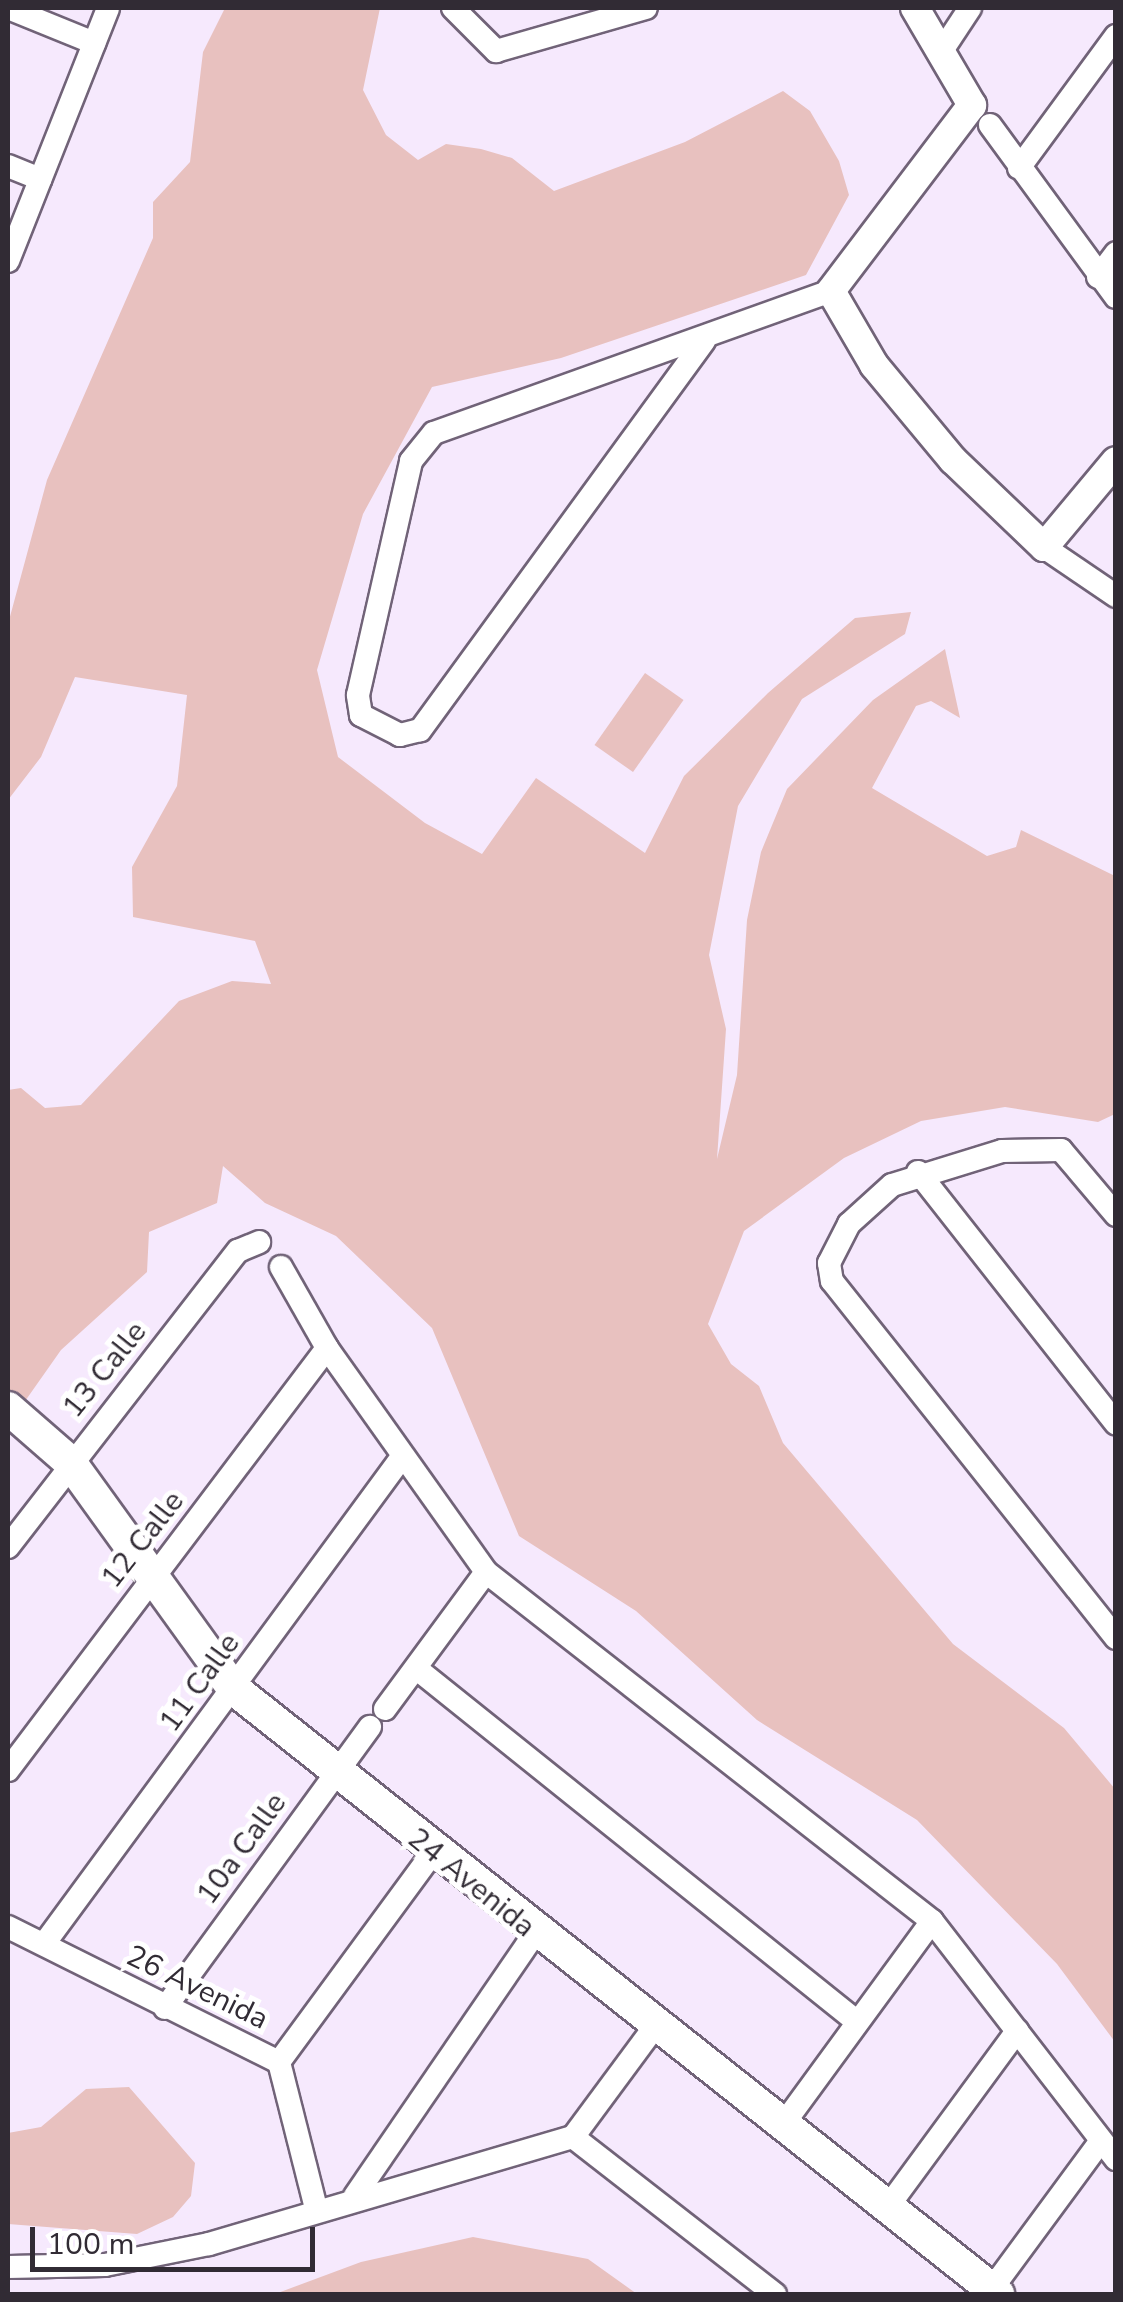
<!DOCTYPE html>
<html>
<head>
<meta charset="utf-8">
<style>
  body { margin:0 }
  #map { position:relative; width:1123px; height:2302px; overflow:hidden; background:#f6e9fd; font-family:"Nunito Sans",sans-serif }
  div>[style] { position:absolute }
  .green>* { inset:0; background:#e8c1bf; transform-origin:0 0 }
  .roads { filter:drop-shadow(2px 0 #716378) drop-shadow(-2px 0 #716378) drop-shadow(0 2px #716378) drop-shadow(0 -2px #716378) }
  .minor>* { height:22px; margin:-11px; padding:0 11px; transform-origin:11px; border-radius:11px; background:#fff }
  .tertiary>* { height:28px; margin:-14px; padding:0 14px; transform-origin:14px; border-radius:14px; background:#fff }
  .secondary>* { height:32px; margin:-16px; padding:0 16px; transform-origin:16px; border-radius:16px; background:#fff }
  span { translate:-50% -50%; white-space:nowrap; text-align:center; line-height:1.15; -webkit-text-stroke:10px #fff; paint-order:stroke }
  .street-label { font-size:30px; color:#312b34 }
  .frame { position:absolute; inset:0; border:10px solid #312b34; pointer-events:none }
  .scale { position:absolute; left:30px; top:2227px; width:285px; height:45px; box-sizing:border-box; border:5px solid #312b34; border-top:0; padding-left:12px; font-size:30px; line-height:35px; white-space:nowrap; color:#312b34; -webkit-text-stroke:8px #fff; paint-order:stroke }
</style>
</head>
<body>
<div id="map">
  <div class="green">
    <i style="clip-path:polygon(225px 8px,380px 8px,363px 90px,386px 135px,418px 160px,446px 144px,481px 149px,512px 158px,554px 191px,685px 142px,783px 91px,810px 111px,839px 161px,849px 195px,806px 275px,561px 358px,432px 387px,363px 514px,317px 670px,338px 757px,425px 823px,482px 854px,536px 778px,645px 853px,684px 776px,768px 693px,855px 618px,911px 612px,905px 634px,802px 699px,738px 806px,709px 955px,726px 1029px,717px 1159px,737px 1075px,747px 920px,761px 852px,787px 789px,873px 700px,945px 649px,960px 718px,931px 701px,916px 706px,872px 788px,987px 856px,1016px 847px,1021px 830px,1115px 876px,1115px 1114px,1098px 1122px,1005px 1107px,921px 1121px,844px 1158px,744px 1231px,708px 1324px,731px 1364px,759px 1386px,783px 1443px,953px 1644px,1064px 1728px,1115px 1789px,1115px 2042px,1057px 1964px,917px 1820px,757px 1720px,636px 1611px,519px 1536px,432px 1328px,336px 1236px,265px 1203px,223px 1166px,217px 1203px,149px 1232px,147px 1272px,61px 1350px,23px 1404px,8px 1392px,8px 1090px,21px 1088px,45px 1108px,81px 1105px,179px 1001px,232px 981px,271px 984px,255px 941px,133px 917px,132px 867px,177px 786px,187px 695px,75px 677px,41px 757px,8px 800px,8px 624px,47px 480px,153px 238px,153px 202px,190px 162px,203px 52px)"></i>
    <i style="left:645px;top:673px;width:47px;height:88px;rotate:35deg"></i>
    <i style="clip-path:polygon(129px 2087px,195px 2163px,191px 2196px,173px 2217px,137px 2234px,8px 2224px,8px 2133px,41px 2127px,86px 2089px)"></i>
    <i style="clip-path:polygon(473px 2237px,588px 2259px,637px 2294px,275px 2294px,361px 2262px)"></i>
  </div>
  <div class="roads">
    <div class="minor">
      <i style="left:8px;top:8px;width:93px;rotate:22.1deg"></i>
      <i style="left:453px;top:8px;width:61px;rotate:45deg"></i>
      <i style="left:496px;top:51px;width:156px;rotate:-16deg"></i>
      <i style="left:943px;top:49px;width:49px;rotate:-56.6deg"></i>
      <i style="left:990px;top:125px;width:213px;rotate:53.8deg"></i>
      <i style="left:8px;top:166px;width:35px;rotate:22deg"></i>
      <i style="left:1019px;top:168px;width:164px;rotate:-53.7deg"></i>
      <i style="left:8px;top:261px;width:272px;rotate:-68.4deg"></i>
      <i style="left:1098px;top:277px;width:30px;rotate:-53deg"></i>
      <i style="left:704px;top:341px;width:482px;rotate:126.1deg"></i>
      <i style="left:420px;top:730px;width:21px;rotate:166deg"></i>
      <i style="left:400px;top:735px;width:44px;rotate:-152.9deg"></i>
      <i style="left:361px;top:715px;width:20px;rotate:-99deg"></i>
      <i style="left:358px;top:695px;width:240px;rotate:-77.2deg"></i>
      <i style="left:411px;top:461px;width:36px;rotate:-51deg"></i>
      <i style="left:434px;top:433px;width:422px;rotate:-19.7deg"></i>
      <i style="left:1044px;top:547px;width:87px;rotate:34.2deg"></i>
      <i style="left:918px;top:1172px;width:320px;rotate:51.8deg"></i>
      <i style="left:1116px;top:1215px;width:85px;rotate:-130.2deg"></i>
      <i style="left:1061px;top:1150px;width:59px;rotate:179deg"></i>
      <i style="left:1002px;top:1151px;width:115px;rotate:162.8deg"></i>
      <i style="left:892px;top:1185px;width:58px;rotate:137.8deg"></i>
      <i style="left:849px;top:1224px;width:44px;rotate:117.1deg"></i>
      <i style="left:829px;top:1263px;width:18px;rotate:81deg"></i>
      <i style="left:832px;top:1281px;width:456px;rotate:51.5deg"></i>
      <i style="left:281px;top:1267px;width:93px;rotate:60.4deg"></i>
      <i style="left:327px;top:1348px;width:275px;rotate:54.6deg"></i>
      <i style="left:486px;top:1572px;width:566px;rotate:38.04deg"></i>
      <i style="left:932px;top:1921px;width:301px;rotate:52.3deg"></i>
      <i style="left:8px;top:1547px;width:375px;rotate:-52.2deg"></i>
      <i style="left:238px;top:1251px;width:23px;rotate:-23deg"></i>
      <i style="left:417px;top:1669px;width:563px;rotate:38.72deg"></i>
      <i style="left:385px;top:1709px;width:170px;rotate:-53.6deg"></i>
      <i style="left:8px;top:1770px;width:529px;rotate:-52.91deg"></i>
      <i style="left:8px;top:1927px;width:303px;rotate:26.5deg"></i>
      <i style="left:279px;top:2062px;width:151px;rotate:75.8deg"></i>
      <i style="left:44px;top:1944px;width:604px;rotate:-53.68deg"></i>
      <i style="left:165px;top:2008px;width:348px;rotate:-53.9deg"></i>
      <i style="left:279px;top:2062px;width:260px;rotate:-53.7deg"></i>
      <i style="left:782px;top:2126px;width:254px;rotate:-53.8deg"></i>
      <i style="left:573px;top:2137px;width:256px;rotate:37.9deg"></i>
      <i style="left:355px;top:2196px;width:316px;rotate:-55.6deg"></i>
      <i style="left:887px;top:2208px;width:220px;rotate:-53.7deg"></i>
      <i style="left:8px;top:2267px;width:97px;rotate:-1.2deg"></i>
      <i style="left:105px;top:2265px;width:106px;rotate:-11.4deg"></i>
      <i style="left:209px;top:2244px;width:379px;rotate:-16.4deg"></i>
      <i style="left:573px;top:2137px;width:138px;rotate:-53.5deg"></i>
      <i style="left:988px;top:2294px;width:190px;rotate:-53.6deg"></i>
    </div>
    <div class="tertiary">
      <i style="left:915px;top:8px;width:113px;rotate:59.6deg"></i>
      <i style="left:972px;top:105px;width:233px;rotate:127.2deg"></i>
      <i style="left:831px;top:291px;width:86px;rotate:59.8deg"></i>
      <i style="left:874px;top:365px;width:124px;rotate:50.3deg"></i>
      <i style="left:953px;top:460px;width:126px;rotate:43.7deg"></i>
      <i style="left:1044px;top:547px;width:112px;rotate:-50.1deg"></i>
    </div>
    <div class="secondary">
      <i style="left:8px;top:1408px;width:82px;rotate:41.1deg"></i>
      <i style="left:70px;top:1462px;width:280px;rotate:54.2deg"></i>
      <i style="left:234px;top:1689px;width:975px;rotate:38.38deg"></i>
    </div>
  </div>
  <div class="street-label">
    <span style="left:105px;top:1370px;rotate:-51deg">13 Calle</span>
    <span style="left:143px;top:1540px;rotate:-52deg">12 Calle</span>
    <span style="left:200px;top:1683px;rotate:-54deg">11 Calle</span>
    <span style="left:242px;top:1849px;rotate:-54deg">10a Calle</span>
    <span style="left:471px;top:1883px;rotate:39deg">24 Avenida</span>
    <span style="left:197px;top:1988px;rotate:26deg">26 Avenida</span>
  </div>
  <div class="frame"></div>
  <div class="scale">100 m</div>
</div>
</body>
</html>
